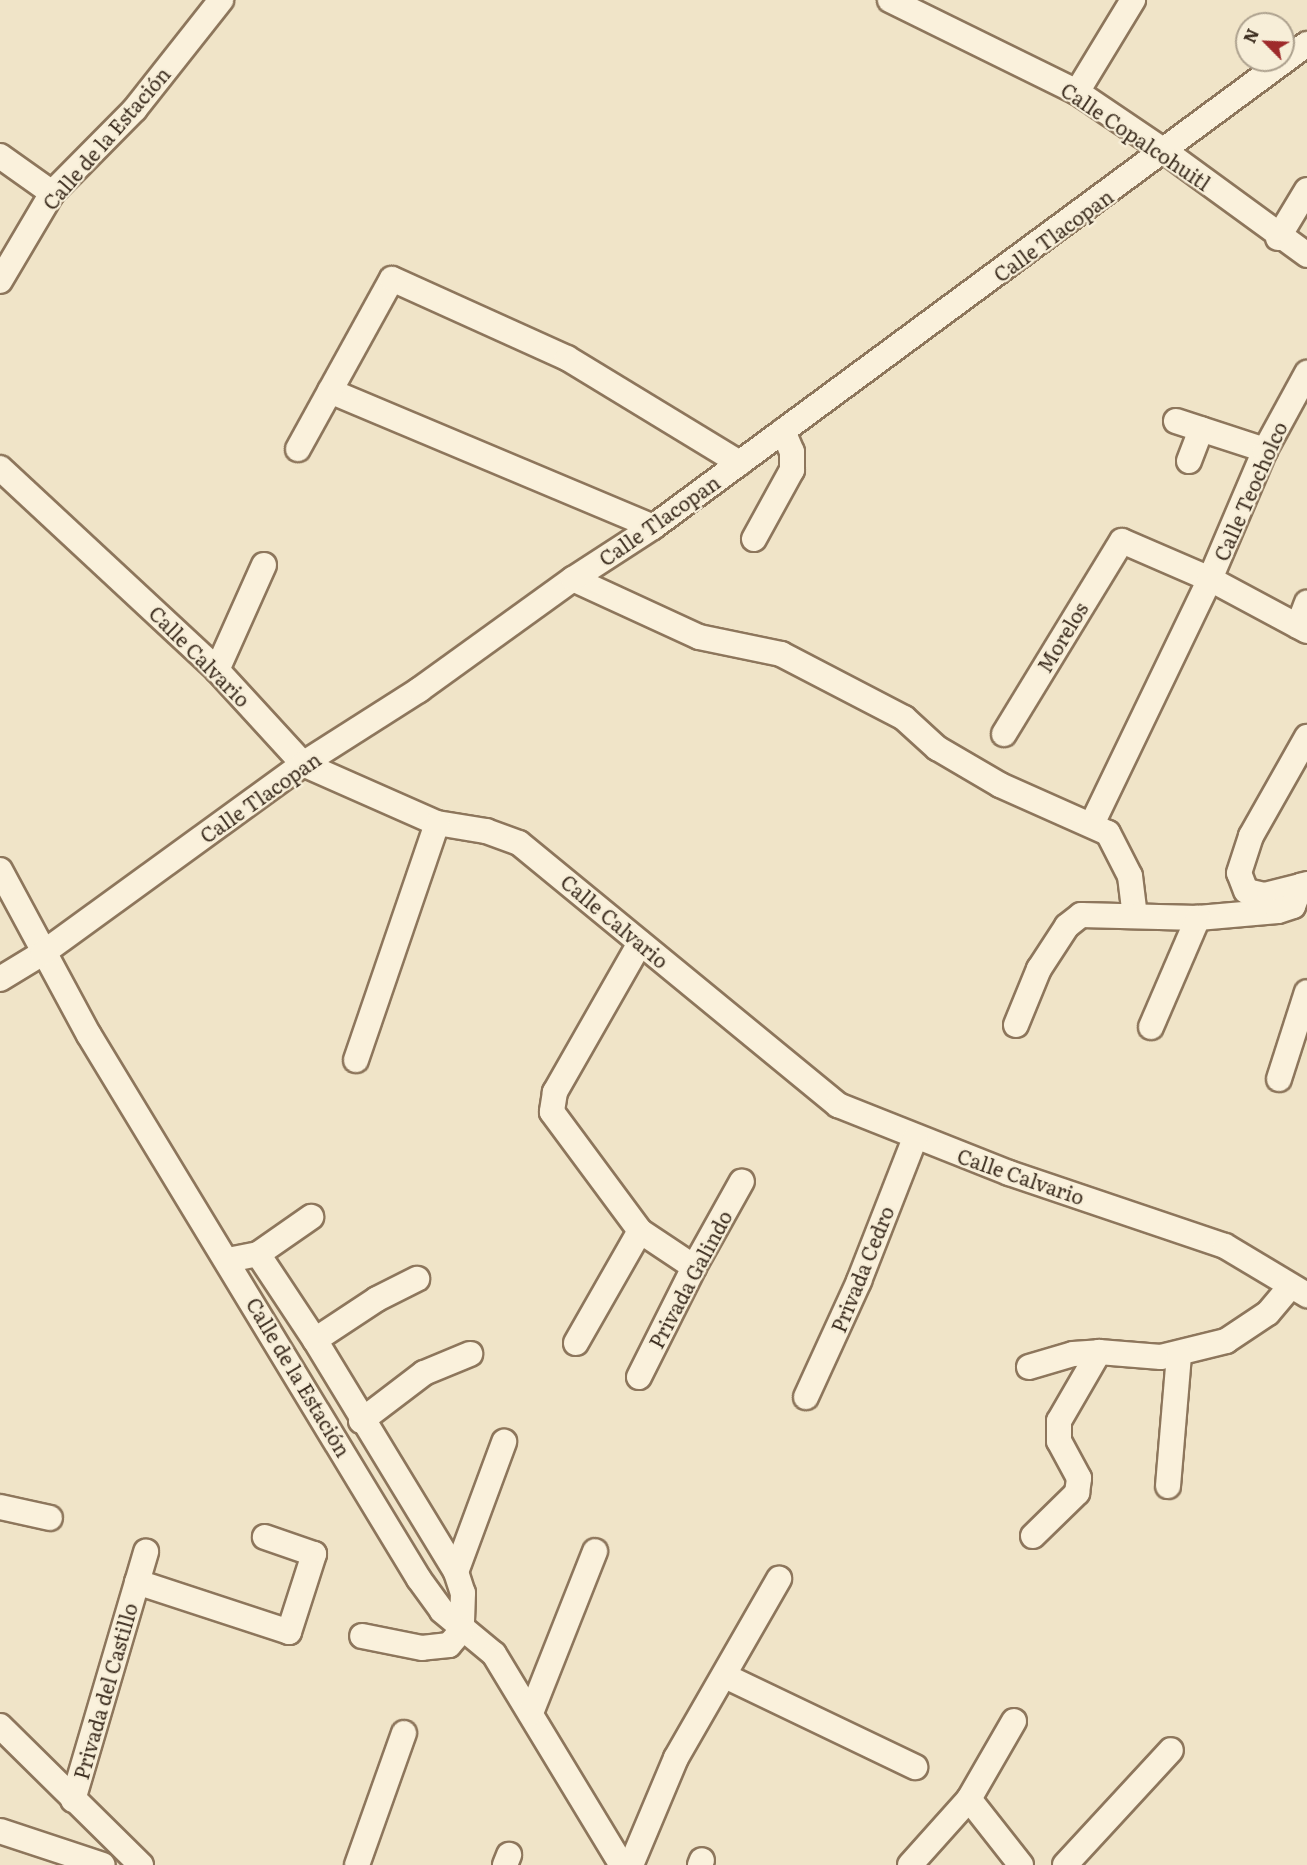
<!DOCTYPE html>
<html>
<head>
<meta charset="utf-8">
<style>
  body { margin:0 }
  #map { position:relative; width:1307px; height:1865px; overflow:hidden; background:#f0e4c8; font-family:Literata,serif }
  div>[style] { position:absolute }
  .roads { filter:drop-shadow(2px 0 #8d765c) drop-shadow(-2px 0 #8d765c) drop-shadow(0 2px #8d765c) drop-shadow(0 -2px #8d765c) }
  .minor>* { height:24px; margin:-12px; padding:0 12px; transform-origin:12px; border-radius:12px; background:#faf1dc }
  span { translate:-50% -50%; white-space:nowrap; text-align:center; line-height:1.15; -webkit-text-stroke:4.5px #f7eed8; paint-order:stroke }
  .street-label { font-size:20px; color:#3d2e20 }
  .north { position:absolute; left:1235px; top:12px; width:60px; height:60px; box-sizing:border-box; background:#f7eed8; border:2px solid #ada18e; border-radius:50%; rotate:294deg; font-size:16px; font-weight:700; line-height:24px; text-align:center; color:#3d2e20 }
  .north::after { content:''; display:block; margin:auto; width:21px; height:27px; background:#9e2a2b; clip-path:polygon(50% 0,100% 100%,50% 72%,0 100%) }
</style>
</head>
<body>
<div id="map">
  <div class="roads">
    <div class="minor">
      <i style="left:890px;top:0;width:208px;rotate:26.2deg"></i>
      <i style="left:1077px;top:92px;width:107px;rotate:34deg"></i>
      <i style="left:1166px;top:152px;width:175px;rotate:36.1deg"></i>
      <i style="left:1077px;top:92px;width:108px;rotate:-58.7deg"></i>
      <i style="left:0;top:156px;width:64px;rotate:35.4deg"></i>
      <i style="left:1278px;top:238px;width:56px;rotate:-58.9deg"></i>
      <i style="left:0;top:281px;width:102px;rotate:-59.4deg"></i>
      <i style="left:52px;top:193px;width:118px;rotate:-45.3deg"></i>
      <i style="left:135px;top:109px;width:139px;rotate:-51.7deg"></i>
      <i style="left:330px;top:391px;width:350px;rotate:22.8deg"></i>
      <i style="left:1176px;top:421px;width:94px;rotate:18deg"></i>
      <i style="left:298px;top:449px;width:194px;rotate:-61.1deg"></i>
      <i style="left:392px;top:279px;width:192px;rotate:24.3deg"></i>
      <i style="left:567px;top:358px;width:202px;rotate:31.3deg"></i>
      <i style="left:1189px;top:461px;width:34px;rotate:-69deg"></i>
      <i style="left:0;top:468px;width:296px;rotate:42.9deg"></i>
      <i style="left:217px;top:670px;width:127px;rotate:47.5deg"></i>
      <i style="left:303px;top:764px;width:146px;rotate:23.8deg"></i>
      <i style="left:437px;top:823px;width:50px;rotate:9.3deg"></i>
      <i style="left:486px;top:831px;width:35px;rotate:20deg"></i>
      <i style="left:519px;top:843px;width:413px;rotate:39.4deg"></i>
      <i style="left:838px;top:1105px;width:184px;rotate:21.7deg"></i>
      <i style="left:1009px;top:1173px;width:228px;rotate:18.7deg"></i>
      <i style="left:1225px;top:1246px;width:96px;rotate:30.9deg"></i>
      <i style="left:754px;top:539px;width:79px;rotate:-61.2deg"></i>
      <i style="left:792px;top:470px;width:18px;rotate:-90deg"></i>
      <i style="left:792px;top:452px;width:23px;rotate:-113deg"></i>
      <i style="left:573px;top:579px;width:139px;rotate:24.7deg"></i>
      <i style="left:699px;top:637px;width:84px;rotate:11.7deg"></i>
      <i style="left:781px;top:654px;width:139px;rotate:27.5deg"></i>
      <i style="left:904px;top:718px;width:45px;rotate:42.3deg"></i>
      <i style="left:937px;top:748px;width:73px;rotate:30.4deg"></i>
      <i style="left:1000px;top:785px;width:118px;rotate:24deg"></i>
      <i style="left:1108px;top:833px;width:48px;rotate:62.9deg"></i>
      <i style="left:1130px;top:876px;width:39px;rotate:83deg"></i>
      <i style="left:1298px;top:626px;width:25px;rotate:-69deg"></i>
      <i style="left:217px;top:670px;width:115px;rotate:-65.9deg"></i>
      <i style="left:1004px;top:734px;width:226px;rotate:-58.6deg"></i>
      <i style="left:1122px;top:541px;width:96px;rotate:23.4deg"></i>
      <i style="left:1210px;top:579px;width:110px;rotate:28.2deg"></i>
      <i style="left:1092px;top:824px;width:272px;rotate:-64.3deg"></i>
      <i style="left:1210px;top:579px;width:140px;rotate:-66.9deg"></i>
      <i style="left:1265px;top:450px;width:88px;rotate:-61.4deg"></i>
      <i style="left:0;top:870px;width:187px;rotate:61.7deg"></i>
      <i style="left:89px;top:1035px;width:636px;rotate:58.76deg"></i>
      <i style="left:419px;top:1579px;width:39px;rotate:54deg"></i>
      <i style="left:442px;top:1611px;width:67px;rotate:39.6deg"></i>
      <i style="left:494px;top:1654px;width:247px;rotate:58.8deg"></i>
      <i style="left:1301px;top:886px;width:38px;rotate:166deg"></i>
      <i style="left:1264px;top:895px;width:18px;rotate:-167deg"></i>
      <i style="left:1246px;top:891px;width:19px;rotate:-111deg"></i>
      <i style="left:1239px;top:873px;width:39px;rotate:-72deg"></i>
      <i style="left:1251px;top:836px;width:114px;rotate:-60.5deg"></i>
      <i style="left:640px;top:943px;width:172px;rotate:119.7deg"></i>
      <i style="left:555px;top:1092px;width:20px;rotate:99deg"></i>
      <i style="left:552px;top:1112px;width:148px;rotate:53.5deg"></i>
      <i style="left:640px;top:1231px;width:65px;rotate:33.7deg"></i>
      <i style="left:0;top:979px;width:50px;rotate:-31.2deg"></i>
      <i style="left:43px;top:953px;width:321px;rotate:-36deg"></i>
      <i style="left:303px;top:764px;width:138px;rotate:-32.5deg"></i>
      <i style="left:419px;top:690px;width:190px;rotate:-35.8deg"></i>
      <i style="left:573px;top:579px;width:95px;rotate:-33deg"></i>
      <i style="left:653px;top:527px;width:813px;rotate:-36.45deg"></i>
      <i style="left:1016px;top:1025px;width:61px;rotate:-67.7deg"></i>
      <i style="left:1039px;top:969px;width:51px;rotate:-56.9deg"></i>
      <i style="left:1067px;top:926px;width:18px;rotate:-38deg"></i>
      <i style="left:1081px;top:915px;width:117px;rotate:1.5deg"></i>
      <i style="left:1198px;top:918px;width:80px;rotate:-5deg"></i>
      <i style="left:1278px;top:911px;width:16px;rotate:-18deg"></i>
      <i style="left:1293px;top:906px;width:22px;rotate:-68deg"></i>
      <i style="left:1301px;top:886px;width:6px;rotate:-18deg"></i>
      <i style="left:1151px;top:1027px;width:119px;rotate:-66.7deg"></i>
      <i style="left:356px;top:1060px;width:250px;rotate:-71.1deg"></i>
      <i style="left:1279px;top:1079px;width:91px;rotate:-72.2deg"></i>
      <i style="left:258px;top:1254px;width:65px;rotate:-34.9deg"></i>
      <i style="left:228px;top:1260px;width:31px;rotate:-11deg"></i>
      <i style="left:258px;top:1254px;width:103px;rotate:56.5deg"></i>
      <i style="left:315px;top:1340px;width:271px;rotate:58.7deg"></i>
      <i style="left:456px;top:1572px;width:22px;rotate:72deg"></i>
      <i style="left:463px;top:1593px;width:37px;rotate:92deg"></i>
      <i style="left:462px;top:1630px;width:20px;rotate:131deg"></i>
      <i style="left:449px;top:1645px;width:27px;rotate:174deg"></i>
      <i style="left:422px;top:1648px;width:61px;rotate:-168.7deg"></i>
      <i style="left:315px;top:1340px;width:74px;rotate:-33.5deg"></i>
      <i style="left:377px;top:1299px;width:45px;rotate:-26.6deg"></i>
      <i style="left:576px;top:1343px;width:129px;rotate:-60.3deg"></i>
      <i style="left:1029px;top:1367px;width:46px;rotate:-16.5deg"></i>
      <i style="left:1073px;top:1354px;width:26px;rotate:-4deg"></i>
      <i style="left:1099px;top:1352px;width:62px;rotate:4.6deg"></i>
      <i style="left:1161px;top:1357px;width:67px;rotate:-13.8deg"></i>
      <i style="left:1226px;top:1341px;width:50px;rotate:-33.7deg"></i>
      <i style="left:1268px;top:1313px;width:34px;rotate:-50deg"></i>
      <i style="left:639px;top:1377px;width:123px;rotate:-63.4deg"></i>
      <i style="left:694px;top:1267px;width:98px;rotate:-60.8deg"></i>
      <i style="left:806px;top:1397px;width:128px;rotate:-65.4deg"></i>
      <i style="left:859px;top:1281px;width:154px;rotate:-68.6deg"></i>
      <i style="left:361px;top:1421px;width:79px;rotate:-37.3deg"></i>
      <i style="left:424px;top:1373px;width:50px;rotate:-22.4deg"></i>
      <i style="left:1168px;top:1486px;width:132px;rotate:-85.2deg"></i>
      <i style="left:0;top:1507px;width:51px;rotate:12.4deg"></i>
      <i style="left:1033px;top:1536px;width:62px;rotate:-44.3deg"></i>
      <i style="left:1077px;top:1493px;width:15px;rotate:-82deg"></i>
      <i style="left:1079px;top:1478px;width:42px;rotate:-118.4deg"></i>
      <i style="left:1059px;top:1441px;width:20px;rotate:-90deg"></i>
      <i style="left:1059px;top:1421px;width:80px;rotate:-59.9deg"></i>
      <i style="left:456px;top:1572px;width:139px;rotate:-69.7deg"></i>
      <i style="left:137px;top:1582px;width:160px;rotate:18.2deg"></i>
      <i style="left:289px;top:1632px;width:82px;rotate:-72.2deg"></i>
      <i style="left:314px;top:1554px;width:52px;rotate:-160.9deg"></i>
      <i style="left:725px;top:1676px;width:211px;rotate:25.6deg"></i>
      <i style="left:531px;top:1713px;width:174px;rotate:-68.4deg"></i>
      <i style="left:0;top:1726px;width:198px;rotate:44.6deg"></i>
      <i style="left:969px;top:1799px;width:84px;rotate:51.8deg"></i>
      <i style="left:73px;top:1800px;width:259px;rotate:-73.6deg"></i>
      <i style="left:0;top:1831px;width:108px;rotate:18.3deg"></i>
      <i style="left:357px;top:1865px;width:140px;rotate:-70.4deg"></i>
      <i style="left:505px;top:1865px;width:11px;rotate:-68deg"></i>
      <i style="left:631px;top:1865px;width:116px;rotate:-67.2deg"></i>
      <i style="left:676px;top:1758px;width:207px;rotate:-60.1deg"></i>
      <i style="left:700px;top:1865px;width:5px;rotate:-68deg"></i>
      <i style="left:910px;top:1865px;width:89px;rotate:-48.2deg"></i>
      <i style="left:969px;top:1799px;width:90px;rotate:-60deg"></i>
      <i style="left:1065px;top:1865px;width:156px;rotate:-47.3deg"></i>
    </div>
  </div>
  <div class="street-label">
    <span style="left:1136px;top:136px;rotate:34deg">Calle Copalcohuitl</span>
    <span style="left:106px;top:138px;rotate:-49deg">Calle de la Estación</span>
    <span style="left:1053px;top:235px;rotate:-36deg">Calle Tlacopan</span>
    <span style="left:1250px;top:491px;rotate:-66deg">Calle Teocholco</span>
    <span style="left:659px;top:520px;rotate:-35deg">Calle Tlacopan</span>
    <span style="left:1062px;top:637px;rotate:-59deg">Morelos</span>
    <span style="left:200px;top:656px;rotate:45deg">Calle Calvario</span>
    <span style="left:260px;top:797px;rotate:-35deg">Calle Tlacopan</span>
    <span style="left:615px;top:921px;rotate:40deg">Calle Calvario</span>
    <span style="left:1021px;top:1176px;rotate:19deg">Calle Calvario</span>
    <span style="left:862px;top:1269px;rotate:-68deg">Privada Cedro</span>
    <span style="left:690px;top:1279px;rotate:-62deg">Privada Galindo</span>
    <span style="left:299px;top:1377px;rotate:59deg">Calle de la Estación</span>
    <span style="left:105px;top:1691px;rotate:-74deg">Privada del Castillo</span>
  </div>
  <div class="north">N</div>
</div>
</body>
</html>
